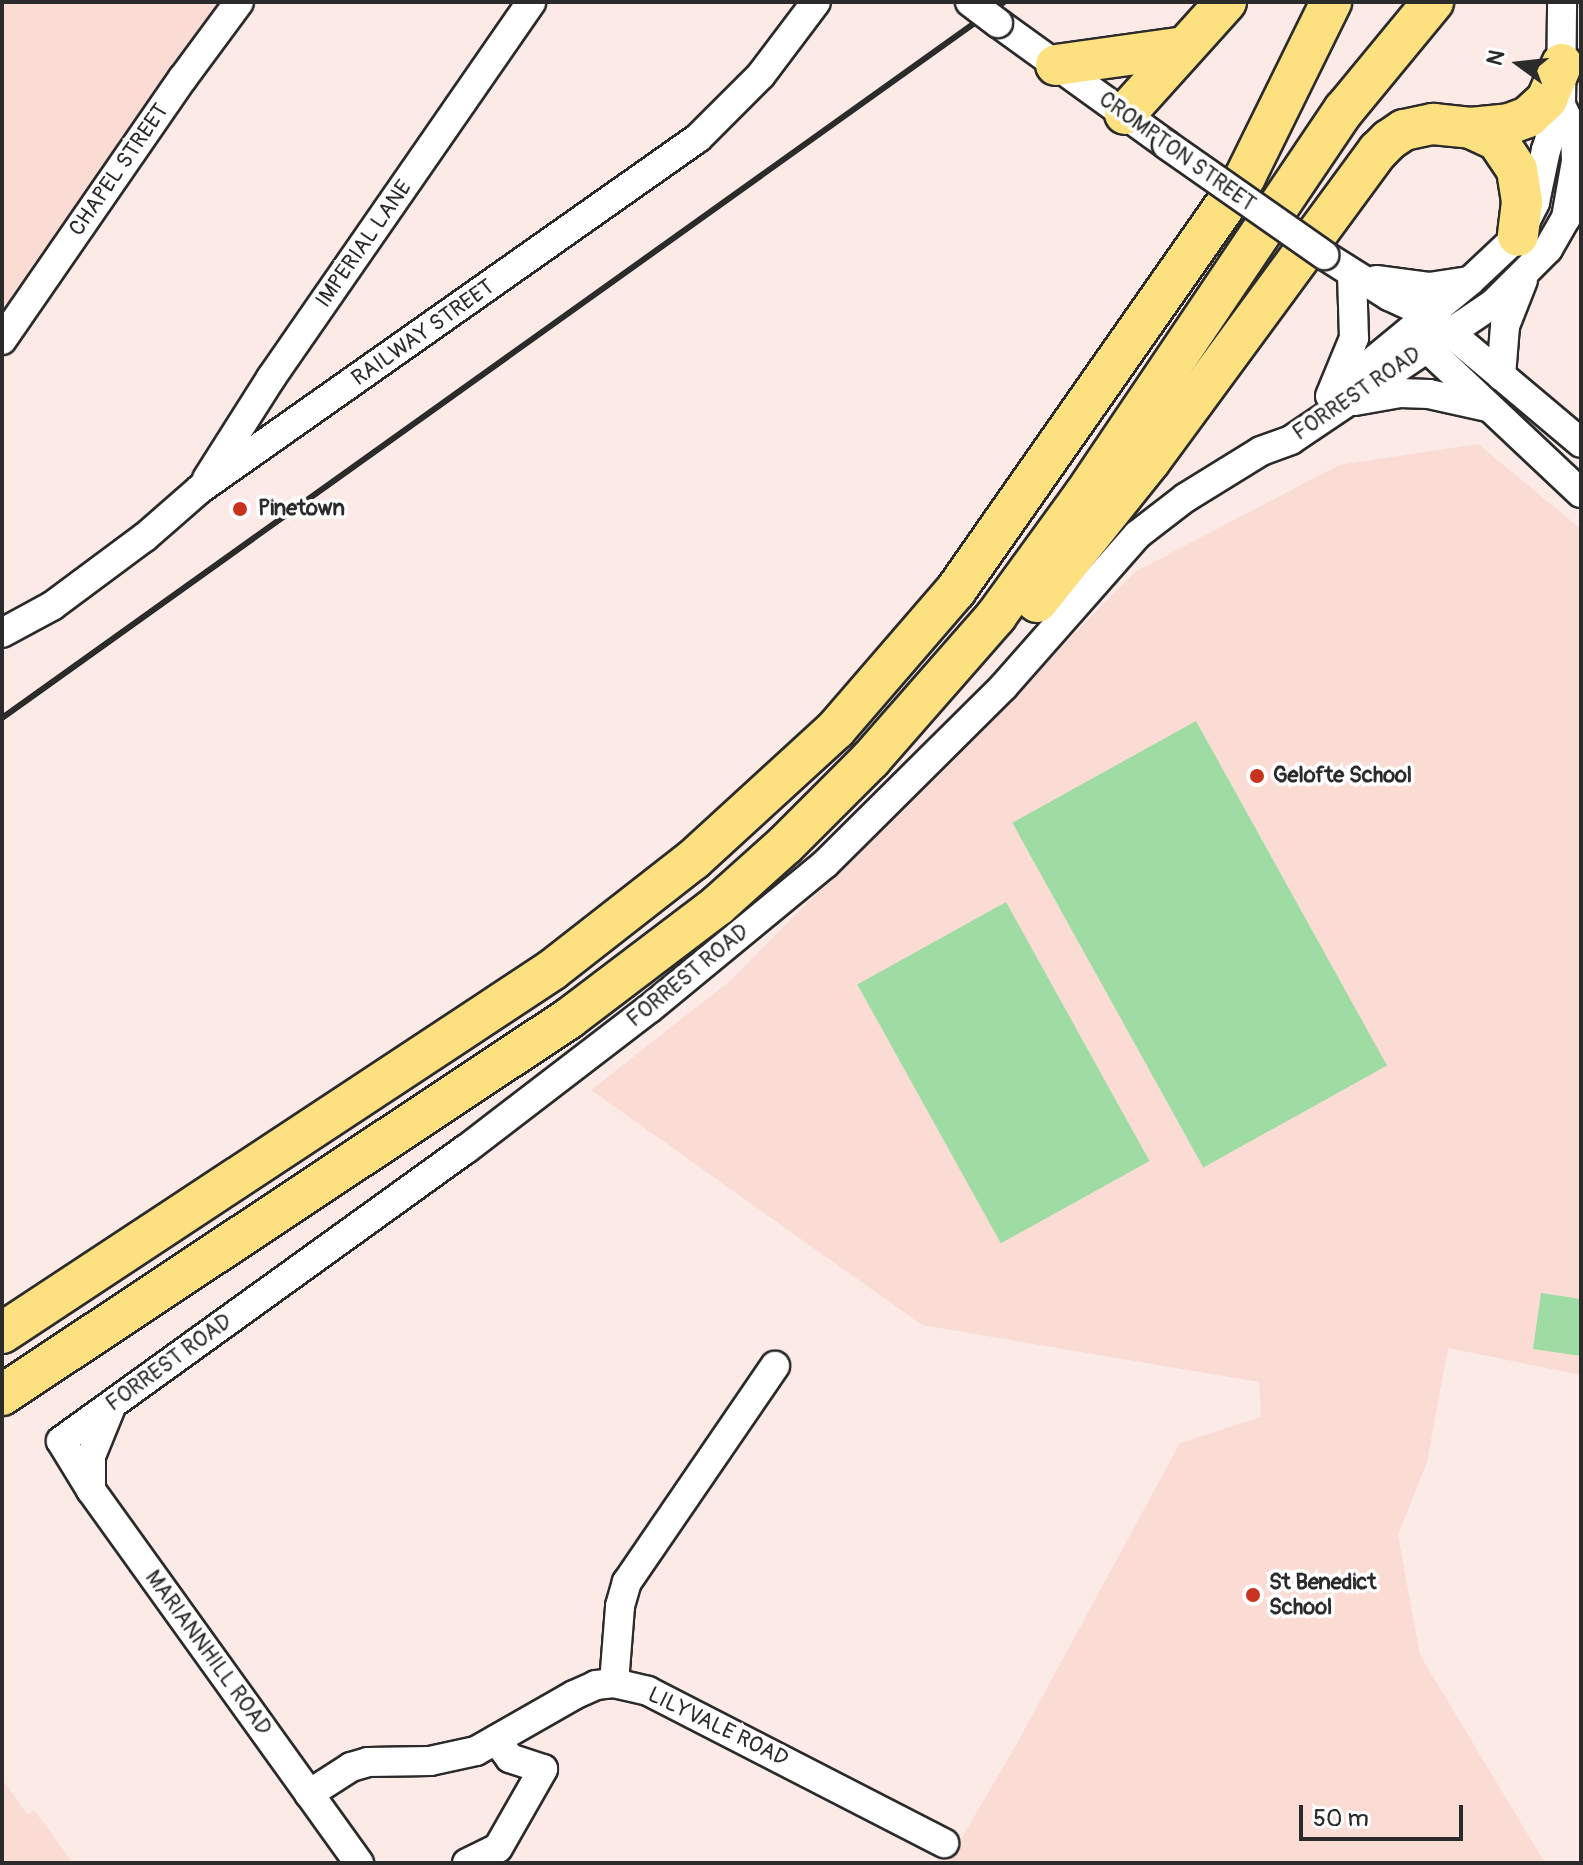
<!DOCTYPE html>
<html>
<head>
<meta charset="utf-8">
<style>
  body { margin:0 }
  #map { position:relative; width:1583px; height:1865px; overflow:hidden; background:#fceae6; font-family:Pangolin,sans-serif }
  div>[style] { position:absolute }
  .built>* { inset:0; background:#fadcd5 }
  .green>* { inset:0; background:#9edca3; transform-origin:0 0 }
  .roads { filter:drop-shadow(2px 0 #2b2b2b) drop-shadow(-2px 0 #2b2b2b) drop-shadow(0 2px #2b2b2b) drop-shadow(0 -2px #2b2b2b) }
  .minor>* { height:28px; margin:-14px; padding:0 14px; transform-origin:14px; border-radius:14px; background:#fff }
  .highway>* { height:40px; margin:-20px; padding:0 20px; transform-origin:20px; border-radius:20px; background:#fde080 }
  .rail>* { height:6px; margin:-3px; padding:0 3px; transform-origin:3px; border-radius:3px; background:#2b2b2b }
  .bridges { filter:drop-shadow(2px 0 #2b2b2b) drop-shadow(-2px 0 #2b2b2b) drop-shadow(0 2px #2b2b2b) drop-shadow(0 -2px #2b2b2b) }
  .minor-bridge>* { height:28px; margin:-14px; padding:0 14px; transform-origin:14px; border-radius:14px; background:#fff }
  .dots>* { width:22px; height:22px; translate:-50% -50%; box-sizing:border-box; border:4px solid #fff; border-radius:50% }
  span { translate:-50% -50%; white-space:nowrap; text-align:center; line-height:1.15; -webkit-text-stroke:7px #fff; paint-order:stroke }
  .street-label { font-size:22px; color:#2b2b2b }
  .poi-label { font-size:22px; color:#2b2b2b; font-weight:700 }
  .left { translate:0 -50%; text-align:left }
  .frame { position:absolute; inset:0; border:4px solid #2b2b2b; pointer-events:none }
  .north { position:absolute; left:1479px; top:24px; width:80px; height:80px; -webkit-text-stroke:6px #fff; paint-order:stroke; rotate:285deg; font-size:22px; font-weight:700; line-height:32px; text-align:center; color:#2b2b2b }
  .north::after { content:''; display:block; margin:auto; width:28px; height:36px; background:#2b2b2b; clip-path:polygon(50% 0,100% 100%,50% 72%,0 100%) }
  .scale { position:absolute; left:1299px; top:1805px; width:164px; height:36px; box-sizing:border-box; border:4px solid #2b2b2b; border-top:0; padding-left:10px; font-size:24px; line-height:28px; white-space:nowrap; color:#2b2b2b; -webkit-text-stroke:6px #fff; paint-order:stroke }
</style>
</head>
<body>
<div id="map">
  <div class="built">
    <i style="clip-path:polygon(2px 2px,238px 2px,2px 338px)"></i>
    <i style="clip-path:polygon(1478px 444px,1581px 529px,1581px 1375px,1448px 1348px,1427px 1462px,1398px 1535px,1420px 1655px,1545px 1863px,947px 1863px,1015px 1747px,1180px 1443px,1261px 1417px,1259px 1382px,922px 1325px,591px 1090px,730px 981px,1135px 572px,1339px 465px)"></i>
    <i style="clip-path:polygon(2px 1779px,28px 1815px,34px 1810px,73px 1863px,2px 1863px)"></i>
  </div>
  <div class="green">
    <i style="left:1196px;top:721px;width:394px;height:210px;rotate:61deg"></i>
    <i style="left:1006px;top:902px;width:296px;height:170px;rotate:61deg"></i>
    <i style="clip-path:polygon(1541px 1293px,1581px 1299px,1581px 1356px,1533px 1349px)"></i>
  </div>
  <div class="roads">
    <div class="minor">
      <i style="left:998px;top:23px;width:208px;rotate:35.8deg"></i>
      <i style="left:1324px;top:255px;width:77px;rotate:32.2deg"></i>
      <i style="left:1389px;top:296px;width:43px;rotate:24.8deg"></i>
      <i style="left:1428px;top:314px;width:200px;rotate:40.1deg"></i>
      <i style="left:1376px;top:280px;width:53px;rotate:7.5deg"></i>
      <i style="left:1429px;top:287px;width:40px;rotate:-8.5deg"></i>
      <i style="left:1412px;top:334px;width:232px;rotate:43.3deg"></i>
      <i style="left:2px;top:340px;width:318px;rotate:-55.4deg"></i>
      <i style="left:183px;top:78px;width:94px;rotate:-53.6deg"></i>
      <i style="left:1356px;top:375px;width:148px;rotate:-39.5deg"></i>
      <i style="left:1470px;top:281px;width:66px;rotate:-43.2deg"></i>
      <i style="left:1518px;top:236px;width:38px;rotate:-63deg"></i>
      <i style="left:1535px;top:202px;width:53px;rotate:-78.1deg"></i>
      <i style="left:1546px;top:150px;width:47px;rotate:-71.6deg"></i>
      <i style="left:1561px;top:105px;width:103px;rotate:-89.4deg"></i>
      <i style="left:1501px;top:376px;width:50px;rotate:-85.4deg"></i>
      <i style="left:1505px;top:326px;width:49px;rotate:-68.6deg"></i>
      <i style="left:1330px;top:396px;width:63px;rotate:-67.5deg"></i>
      <i style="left:1354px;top:338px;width:64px;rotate:-91.8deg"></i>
      <i style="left:1355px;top:401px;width:46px;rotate:-10.1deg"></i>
      <i style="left:1400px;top:393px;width:29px;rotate:2deg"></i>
      <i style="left:1429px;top:394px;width:59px;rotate:12.6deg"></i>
      <i style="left:207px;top:479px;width:120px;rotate:-57.6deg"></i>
      <i style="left:271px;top:378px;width:457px;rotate:-55.3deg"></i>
      <i style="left:2px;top:633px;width:57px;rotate:-28.4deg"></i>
      <i style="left:52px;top:606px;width:116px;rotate:-36.6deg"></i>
      <i style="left:145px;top:537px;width:73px;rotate:-41.1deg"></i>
      <i style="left:200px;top:489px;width:609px;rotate:-35.18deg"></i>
      <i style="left:698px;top:138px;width:89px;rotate:-45deg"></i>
      <i style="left:761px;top:75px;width:91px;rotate:-53deg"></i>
      <i style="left:91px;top:1490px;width:34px;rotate:-90deg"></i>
      <i style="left:91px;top:1456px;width:53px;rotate:-67.8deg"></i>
      <i style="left:614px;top:1683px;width:77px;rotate:-85.5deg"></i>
      <i style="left:620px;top:1606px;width:25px;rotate:-74deg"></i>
      <i style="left:627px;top:1582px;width:262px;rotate:-55.6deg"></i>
      <i style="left:309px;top:1794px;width:50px;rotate:-32.7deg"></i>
      <i style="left:351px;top:1767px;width:18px;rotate:-16deg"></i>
      <i style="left:368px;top:1762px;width:62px;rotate:-0.9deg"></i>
      <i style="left:430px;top:1761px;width:47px;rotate:-12.3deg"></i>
      <i style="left:476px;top:1751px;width:113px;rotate:-29.7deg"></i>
      <i style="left:574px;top:1695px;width:24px;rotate:-24deg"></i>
      <i style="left:596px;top:1685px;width:18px;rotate:-6deg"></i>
      <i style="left:614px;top:1683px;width:35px;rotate:13deg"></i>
      <i style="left:648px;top:1691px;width:333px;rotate:27.2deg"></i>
      <i style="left:359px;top:1863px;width:459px;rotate:-125.7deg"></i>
      <i style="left:91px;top:1490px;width:57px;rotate:-121.5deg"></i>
      <i style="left:61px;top:1441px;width:498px;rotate:-35.8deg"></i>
      <i style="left:465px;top:1150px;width:232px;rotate:-37.5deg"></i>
      <i style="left:649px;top:1009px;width:228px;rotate:-39.5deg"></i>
      <i style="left:825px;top:864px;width:252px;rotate:-44.8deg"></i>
      <i style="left:1004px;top:686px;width:201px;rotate:-48.6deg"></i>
      <i style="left:1137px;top:535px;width:61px;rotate:-37.6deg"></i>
      <i style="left:1185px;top:498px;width:89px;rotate:-31.7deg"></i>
      <i style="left:1261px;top:451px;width:32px;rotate:-20deg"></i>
      <i style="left:1291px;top:440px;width:244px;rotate:-34deg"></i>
      <i style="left:1493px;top:304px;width:78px;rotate:-45deg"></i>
      <i style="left:1548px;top:249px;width:36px;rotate:-60deg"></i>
      <i style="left:1566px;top:218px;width:58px;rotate:-80deg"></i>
      <i style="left:1576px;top:161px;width:27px;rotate:-92deg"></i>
      <i style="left:1575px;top:134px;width:32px;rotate:-116deg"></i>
      <i style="left:467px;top:1863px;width:34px;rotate:-26deg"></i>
      <i style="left:498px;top:1848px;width:91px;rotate:-60.3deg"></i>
      <i style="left:543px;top:1769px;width:35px;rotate:-162deg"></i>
      <i style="left:510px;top:1758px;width:23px;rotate:-128deg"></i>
    </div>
    <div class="highway">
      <i style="left:1056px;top:65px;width:130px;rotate:-7.9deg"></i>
      <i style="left:1125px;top:114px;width:151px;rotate:-48deg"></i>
      <i style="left:1471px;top:128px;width:38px;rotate:-6deg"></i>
      <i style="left:1509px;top:124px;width:20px;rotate:-20deg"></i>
      <i style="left:1528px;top:117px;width:26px;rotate:-43deg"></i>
      <i style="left:1547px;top:99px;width:38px;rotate:-67deg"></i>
      <i style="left:1037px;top:602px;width:181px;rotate:-51.3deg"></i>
      <i style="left:1150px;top:461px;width:385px;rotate:-53.7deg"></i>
      <i style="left:1378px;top:151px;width:16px;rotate:-45deg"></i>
      <i style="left:1389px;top:140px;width:18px;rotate:-34deg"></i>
      <i style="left:1404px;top:130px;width:30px;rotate:-12deg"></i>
      <i style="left:1433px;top:124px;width:38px;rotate:6deg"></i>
      <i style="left:1471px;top:128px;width:29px;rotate:25deg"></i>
      <i style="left:1497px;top:140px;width:36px;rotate:56deg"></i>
      <i style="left:1517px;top:170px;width:32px;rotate:81deg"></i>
      <i style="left:1522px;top:202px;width:34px;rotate:97deg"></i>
      <i style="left:2px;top:1333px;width:659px;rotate:-33.42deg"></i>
      <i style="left:552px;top:970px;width:179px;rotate:-38deg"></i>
      <i style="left:693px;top:860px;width:194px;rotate:-42.5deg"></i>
      <i style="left:836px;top:729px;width:184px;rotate:-49.2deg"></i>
      <i style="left:956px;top:590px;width:504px;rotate:-55.02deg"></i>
      <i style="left:1245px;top:177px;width:195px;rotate:-63.8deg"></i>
      <i style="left:2px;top:1395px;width:680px;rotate:-33.6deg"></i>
      <i style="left:568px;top:1019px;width:187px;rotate:-37.2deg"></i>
      <i style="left:717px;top:906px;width:91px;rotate:-41.9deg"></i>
      <i style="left:785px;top:845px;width:122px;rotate:-45deg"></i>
      <i style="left:871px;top:759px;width:190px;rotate:-48.8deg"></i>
      <i style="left:996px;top:616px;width:150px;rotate:-54deg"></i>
      <i style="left:1084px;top:495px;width:465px;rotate:-56deg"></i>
      <i style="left:1344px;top:110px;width:140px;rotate:-50.5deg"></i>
    </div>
  </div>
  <div class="rail">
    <i style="left:2px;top:718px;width:1232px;rotate:-35.55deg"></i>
  </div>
  <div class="bridges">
    <div class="minor-bridge">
      <i style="left:970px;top:2px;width:35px;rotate:37deg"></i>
      <i style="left:1167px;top:145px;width:192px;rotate:35deg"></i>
    </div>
  </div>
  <div class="dots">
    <i style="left:240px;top:509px;background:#c8321e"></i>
    <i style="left:1257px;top:776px;background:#c8321e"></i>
    <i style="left:1253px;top:1595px;background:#c8321e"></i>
  </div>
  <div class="street-label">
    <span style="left:1177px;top:152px;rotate:36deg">CROMPTON STREET</span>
    <span style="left:119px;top:170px;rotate:-55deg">CHAPEL STREET</span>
    <span style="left:364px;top:244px;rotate:-55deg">IMPERIAL LANE</span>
    <span style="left:423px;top:333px;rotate:-35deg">RAILWAY STREET</span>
    <span style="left:1357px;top:394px;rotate:-34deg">FORREST ROAD</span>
    <span style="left:688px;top:976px;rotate:-39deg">FORREST ROAD</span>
    <span style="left:169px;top:1363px;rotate:-36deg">FORREST ROAD</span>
    <span style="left:208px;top:1653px;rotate:54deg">MARIANNHILL ROAD</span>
    <span style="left:718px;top:1727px;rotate:26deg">LILYVALE ROAD</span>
  </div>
  <div class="poi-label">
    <span class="left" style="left:258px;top:509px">Pinetown</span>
    <span class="left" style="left:1273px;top:776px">Gelofte School</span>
    <span class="left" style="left:1269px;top:1595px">St Benedict<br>School</span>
  </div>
  <div class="frame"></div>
  <div class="north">N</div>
  <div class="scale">50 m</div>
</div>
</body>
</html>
